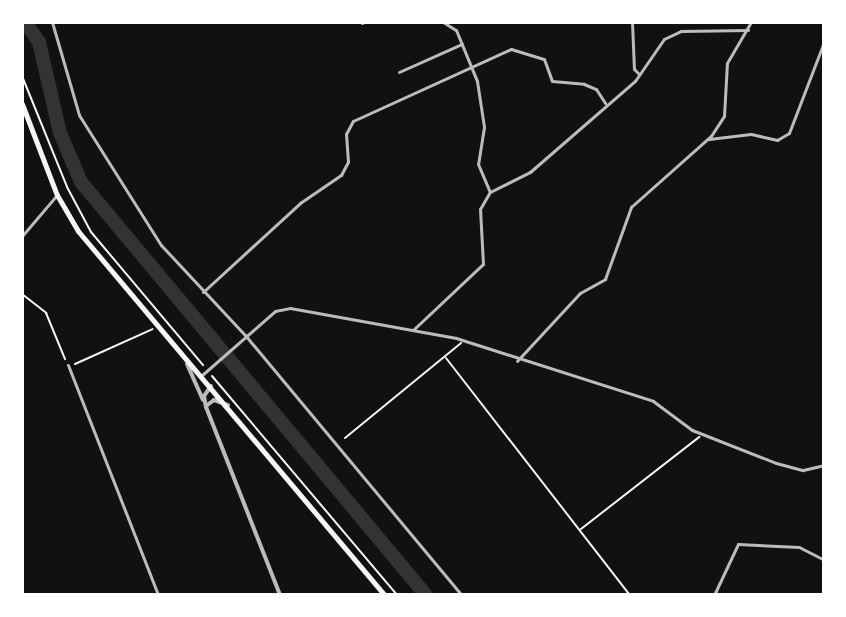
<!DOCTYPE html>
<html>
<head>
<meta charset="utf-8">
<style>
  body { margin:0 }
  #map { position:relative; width:846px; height:617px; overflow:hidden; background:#111; font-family:Montserrat,sans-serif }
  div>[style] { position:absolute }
  .river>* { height:14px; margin:-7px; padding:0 7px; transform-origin:7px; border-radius:7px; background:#333 }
  .path>* { height:2px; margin:-1px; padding:0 1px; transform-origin:1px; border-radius:1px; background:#f5f5f5 }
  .minor>* { height:3px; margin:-1.5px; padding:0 1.5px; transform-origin:1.5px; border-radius:1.5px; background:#bcbcbc }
  .tertiary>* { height:4px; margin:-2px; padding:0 2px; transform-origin:2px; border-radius:2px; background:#bcbcbc }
  .secondary>* { height:5px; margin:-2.5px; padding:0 2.5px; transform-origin:2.5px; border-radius:2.5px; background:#f5f5f5 }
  span { translate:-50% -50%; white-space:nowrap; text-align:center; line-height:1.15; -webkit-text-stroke:7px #fff; paint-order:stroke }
  .frame { position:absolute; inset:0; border:24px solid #fff; pointer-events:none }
</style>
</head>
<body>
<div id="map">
  <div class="river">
    <i style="left:25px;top:22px;width:24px;rotate:55deg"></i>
    <i style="left:39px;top:42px;width:93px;rotate:77deg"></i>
    <i style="left:60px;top:133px;width:53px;rotate:66.8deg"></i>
    <i style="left:81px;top:182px;width:538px;rotate:50.13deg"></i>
  </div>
  <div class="path">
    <i style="left:22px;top:76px;width:120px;rotate:67.9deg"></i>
    <i style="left:67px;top:187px;width:51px;rotate:61.9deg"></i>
    <i style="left:91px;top:232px;width:174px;rotate:49.9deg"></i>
    <i style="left:22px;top:294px;width:31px;rotate:38deg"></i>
    <i style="left:46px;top:313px;width:50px;rotate:67.6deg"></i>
    <i style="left:446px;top:358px;width:300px;rotate:52.2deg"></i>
    <i style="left:75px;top:364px;width:85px;rotate:-24.2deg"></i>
    <i style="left:212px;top:376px;width:287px;rotate:49.8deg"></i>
    <i style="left:345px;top:438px;width:150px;rotate:-39.3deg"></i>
    <i style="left:581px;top:529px;width:150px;rotate:-37.9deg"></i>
  </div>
  <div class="minor">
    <i style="left:52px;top:22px;width:97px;rotate:73.8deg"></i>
    <i style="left:79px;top:115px;width:154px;rotate:57.8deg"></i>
    <i style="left:161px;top:245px;width:123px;rotate:47deg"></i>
    <i style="left:245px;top:335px;width:339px;rotate:50.2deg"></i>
    <i style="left:443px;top:22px;width:15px;rotate:32deg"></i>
    <i style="left:456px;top:30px;width:55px;rotate:67.6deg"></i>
    <i style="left:477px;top:81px;width:47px;rotate:81.3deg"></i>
    <i style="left:484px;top:127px;width:37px;rotate:99deg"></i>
    <i style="left:478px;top:164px;width:30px;rotate:67deg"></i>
    <i style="left:632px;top:22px;width:47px;rotate:87.6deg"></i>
    <i style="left:634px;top:69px;width:7px;rotate:45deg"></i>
    <i style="left:362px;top:23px;width:2px;rotate:-27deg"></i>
    <i style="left:399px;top:72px;width:69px;rotate:-24deg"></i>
    <i style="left:709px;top:139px;width:42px;rotate:-6.8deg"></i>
    <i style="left:751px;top:134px;width:27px;rotate:13deg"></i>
    <i style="left:777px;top:140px;width:14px;rotate:-30deg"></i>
    <i style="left:789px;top:133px;width:97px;rotate:-69deg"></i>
    <i style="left:22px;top:236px;width:52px;rotate:-49.6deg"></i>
    <i style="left:203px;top:292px;width:132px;rotate:-42.5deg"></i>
    <i style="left:300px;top:203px;width:50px;rotate:-34.3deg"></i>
    <i style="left:341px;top:175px;width:15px;rotate:-62deg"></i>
    <i style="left:348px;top:162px;width:28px;rotate:-94deg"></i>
    <i style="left:346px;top:134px;width:15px;rotate:-62deg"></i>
    <i style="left:353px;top:121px;width:174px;rotate:-24.5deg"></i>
    <i style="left:511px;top:49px;width:34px;rotate:17deg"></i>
    <i style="left:544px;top:59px;width:23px;rotate:70deg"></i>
    <i style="left:552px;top:81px;width:32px;rotate:5deg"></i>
    <i style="left:584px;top:84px;width:13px;rotate:23deg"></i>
    <i style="left:596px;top:89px;width:17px;rotate:57deg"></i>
    <i style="left:414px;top:329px;width:95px;rotate:-43.3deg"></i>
    <i style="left:483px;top:264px;width:55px;rotate:-93.1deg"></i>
    <i style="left:480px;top:209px;width:20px;rotate:-60deg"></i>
    <i style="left:490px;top:192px;width:45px;rotate:-26.6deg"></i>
    <i style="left:530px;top:172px;width:139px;rotate:-40.9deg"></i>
    <i style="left:635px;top:81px;width:51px;rotate:-55.4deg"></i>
    <i style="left:664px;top:39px;width:19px;rotate:-25deg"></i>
    <i style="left:681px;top:31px;width:67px;rotate:-0.9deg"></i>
    <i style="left:517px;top:361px;width:93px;rotate:-47.2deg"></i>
    <i style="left:580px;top:293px;width:29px;rotate:-29deg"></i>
    <i style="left:605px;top:279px;width:77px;rotate:-70.1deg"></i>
    <i style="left:631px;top:207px;width:107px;rotate:-41.6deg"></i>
    <i style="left:711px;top:136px;width:24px;rotate:-57deg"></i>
    <i style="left:724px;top:116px;width:53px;rotate:-86.8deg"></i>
    <i style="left:727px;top:63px;width:48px;rotate:-59.7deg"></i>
    <i style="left:68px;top:365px;width:247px;rotate:68.6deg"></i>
    <i style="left:202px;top:375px;width:97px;rotate:-41.2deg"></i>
    <i style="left:275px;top:311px;width:15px;rotate:-11deg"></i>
    <i style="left:290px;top:308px;width:169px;rotate:10.2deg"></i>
    <i style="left:456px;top:338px;width:207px;rotate:17.7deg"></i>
    <i style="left:653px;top:401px;width:49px;rotate:36.6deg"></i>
    <i style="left:692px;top:430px;width:90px;rotate:21.4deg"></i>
    <i style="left:776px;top:463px;width:28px;rotate:15deg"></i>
    <i style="left:803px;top:470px;width:22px;rotate:-13deg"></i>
    <i style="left:714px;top:595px;width:56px;rotate:-64.8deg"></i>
    <i style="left:738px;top:544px;width:61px;rotate:2.8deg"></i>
    <i style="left:799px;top:547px;width:28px;rotate:27deg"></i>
  </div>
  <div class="tertiary">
    <i style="left:187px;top:364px;width:39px;rotate:66deg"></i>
    <i style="left:211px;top:386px;width:12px;rotate:125deg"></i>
    <i style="left:204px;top:396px;width:11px;rotate:80deg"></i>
    <i style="left:206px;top:407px;width:202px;rotate:68.5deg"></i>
    <i style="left:206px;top:406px;width:10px;rotate:-37deg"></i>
    <i style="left:214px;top:400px;width:15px;rotate:20deg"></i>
  </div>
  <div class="secondary">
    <i style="left:22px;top:104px;width:97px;rotate:69deg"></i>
    <i style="left:57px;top:195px;width:42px;rotate:59.7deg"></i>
    <i style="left:78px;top:231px;width:476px;rotate:49.9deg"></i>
  </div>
  <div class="frame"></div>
</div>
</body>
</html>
